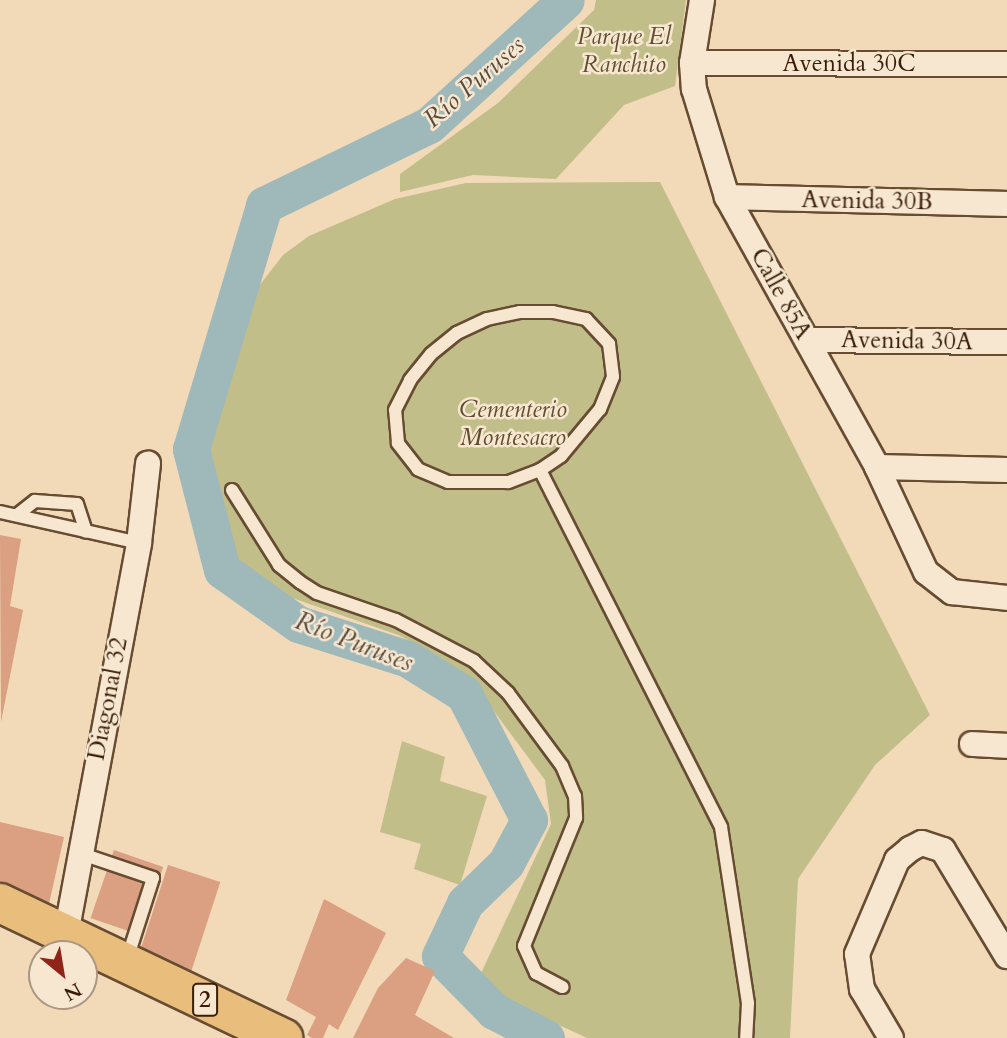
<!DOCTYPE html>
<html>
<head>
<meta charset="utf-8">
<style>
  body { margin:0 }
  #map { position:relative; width:1007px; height:1038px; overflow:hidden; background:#f2dab8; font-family:Cardo,serif }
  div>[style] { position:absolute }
  .green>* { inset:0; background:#c1be8a }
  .river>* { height:37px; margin:-18.5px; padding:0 18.5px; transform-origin:18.5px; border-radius:18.5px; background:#9fb8b9 }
  .building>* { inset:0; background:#db9f82; transform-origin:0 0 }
  .roads { filter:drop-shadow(2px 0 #674c32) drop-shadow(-2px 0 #674c32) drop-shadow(0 2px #674c32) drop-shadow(0 -2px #674c32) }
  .lane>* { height:12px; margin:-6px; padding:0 6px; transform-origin:6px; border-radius:6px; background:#f7e7d1 }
  .street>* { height:24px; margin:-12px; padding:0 12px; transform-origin:12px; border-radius:12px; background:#f7e7d1 }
  .highway>* { height:38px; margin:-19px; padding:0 19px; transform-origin:19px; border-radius:19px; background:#e9bd7c }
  span { translate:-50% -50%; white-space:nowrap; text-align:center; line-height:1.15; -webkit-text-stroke:5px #f7e7d1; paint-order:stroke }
  .shield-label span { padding:2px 5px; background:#f7e7d1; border:2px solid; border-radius:5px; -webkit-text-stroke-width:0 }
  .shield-label { font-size:23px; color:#391d06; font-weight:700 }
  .park-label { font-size:24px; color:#624d2e; font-style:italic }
  .street-label { font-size:24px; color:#391d06 }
  .water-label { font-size:26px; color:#584c3c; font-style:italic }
  .north { position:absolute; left:28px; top:940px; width:70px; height:70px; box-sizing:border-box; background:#f7e7d1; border:2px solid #ab9680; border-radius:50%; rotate:150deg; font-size:19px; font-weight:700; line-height:28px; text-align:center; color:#391d06 }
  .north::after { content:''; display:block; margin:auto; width:24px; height:32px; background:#8f2418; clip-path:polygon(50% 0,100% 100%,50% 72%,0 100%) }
</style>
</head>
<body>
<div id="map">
  <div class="green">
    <i style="clip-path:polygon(596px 0,686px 0,675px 86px,624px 105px,556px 179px,473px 175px,400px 192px,400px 174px,498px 103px,594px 10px)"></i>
    <i style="clip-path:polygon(660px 182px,930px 715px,875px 765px,798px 879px,790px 1038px,587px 1038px,475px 986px,551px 824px,545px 780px,490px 706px,426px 649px,398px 635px,278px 593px,244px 572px,225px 541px,213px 505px,207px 453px,226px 368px,259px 286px,283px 255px,309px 236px,395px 199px,466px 183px)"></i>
    <i style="clip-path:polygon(402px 741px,445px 757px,440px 781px,487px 796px,460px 885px,414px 869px,421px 844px,380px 832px)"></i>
  </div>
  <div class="river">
    <i style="left:546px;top:1038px;width:59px;rotate:-152.6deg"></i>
    <i style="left:494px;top:1011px;width:77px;rotate:-134.5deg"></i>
    <i style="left:440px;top:956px;width:59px;rotate:-64.7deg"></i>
    <i style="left:465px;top:903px;width:57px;rotate:-44.3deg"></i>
    <i style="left:506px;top:863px;width:49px;rotate:-61.9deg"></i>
    <i style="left:529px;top:820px;width:142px;rotate:-117.3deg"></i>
    <i style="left:464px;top:694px;width:66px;rotate:-148deg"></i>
    <i style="left:408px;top:659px;width:115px;rotate:-162.3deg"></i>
    <i style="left:298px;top:624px;width:93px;rotate:-144.6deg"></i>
    <i style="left:222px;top:570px;width:125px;rotate:-104.4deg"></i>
    <i style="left:191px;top:449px;width:255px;rotate:-73.3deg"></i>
    <i style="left:264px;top:205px;width:183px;rotate:-25.9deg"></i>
    <i style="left:429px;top:125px;width:185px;rotate:-42.4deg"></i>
  </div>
  <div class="building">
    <i style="clip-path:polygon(0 535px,21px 539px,10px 606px,23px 610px,1px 722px)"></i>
    <i style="clip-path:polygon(0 822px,64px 837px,48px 908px,0 882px)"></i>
    <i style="left:114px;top:850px;width:52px;height:72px;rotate:19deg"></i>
    <i style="left:168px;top:865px;width:55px;height:95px;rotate:18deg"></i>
    <i style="clip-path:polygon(324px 899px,386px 933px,338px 1030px,329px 1024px,323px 1038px,312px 1038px,307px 1035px,316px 1017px,286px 1000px)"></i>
    <i style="clip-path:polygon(406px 958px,435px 971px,415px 1015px,454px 1038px,353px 1038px,378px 988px)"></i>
  </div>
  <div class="roads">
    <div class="lane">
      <i style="left:520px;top:312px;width:33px"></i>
      <i style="left:553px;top:312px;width:34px;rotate:12deg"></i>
      <i style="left:586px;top:319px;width:34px;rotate:47deg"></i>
      <i style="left:609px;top:344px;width:33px;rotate:83deg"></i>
      <i style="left:613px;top:377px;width:35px;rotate:112deg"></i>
      <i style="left:600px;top:409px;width:61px;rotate:129.7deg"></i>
      <i style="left:561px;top:456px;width:25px;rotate:146deg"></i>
      <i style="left:540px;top:470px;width:34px;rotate:159deg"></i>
      <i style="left:508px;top:482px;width:60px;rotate:180deg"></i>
      <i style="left:448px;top:482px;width:33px;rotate:-157deg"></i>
      <i style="left:418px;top:469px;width:33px;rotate:-128deg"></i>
      <i style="left:398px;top:443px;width:33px;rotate:-95deg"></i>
      <i style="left:395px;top:410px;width:34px;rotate:-63deg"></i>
      <i style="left:410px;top:380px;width:33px;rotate:-51deg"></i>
      <i style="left:431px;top:354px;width:33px;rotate:-39deg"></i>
      <i style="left:457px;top:333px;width:33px;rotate:-25deg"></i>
      <i style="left:487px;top:319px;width:34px;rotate:-12deg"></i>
      <i style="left:540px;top:470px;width:400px;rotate:63.1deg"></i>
      <i style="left:721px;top:827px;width:178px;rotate:81.3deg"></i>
      <i style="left:748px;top:1003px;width:35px;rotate:93deg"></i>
      <i style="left:232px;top:490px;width:89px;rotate:57.9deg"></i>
      <i style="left:279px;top:565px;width:27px;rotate:39deg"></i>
      <i style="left:300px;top:582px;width:20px;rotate:33deg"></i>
      <i style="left:317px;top:593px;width:83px;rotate:18.9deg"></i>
      <i style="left:396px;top:620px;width:88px;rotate:27.7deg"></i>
      <i style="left:474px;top:661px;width:47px;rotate:43.3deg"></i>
      <i style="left:508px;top:693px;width:91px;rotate:53.5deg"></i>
      <i style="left:562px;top:766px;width:33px;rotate:67deg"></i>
      <i style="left:575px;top:796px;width:22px;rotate:87deg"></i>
      <i style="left:576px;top:818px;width:138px;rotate:112.1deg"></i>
      <i style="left:524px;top:946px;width:30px;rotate:66deg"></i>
      <i style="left:536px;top:973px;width:30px;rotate:28deg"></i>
      <i style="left:0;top:512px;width:142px;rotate:12.6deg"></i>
      <i style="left:17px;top:515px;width:23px;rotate:-38deg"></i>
      <i style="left:35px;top:501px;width:42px;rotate:4.1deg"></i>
      <i style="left:77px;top:504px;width:29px;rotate:72deg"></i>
      <i style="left:79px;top:853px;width:78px;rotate:18.7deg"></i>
      <i style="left:153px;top:878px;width:85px;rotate:107.8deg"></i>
    </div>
    <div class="street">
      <i style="left:702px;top:0;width:64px;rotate:99deg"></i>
      <i style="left:692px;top:63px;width:26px;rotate:86deg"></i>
      <i style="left:694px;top:89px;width:113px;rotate:73deg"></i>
      <i style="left:727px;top:197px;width:309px;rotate:60.9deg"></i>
      <i style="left:877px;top:467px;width:116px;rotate:65deg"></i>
      <i style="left:926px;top:572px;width:33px;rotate:38deg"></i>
      <i style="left:952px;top:592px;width:55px;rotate:6.2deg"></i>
      <i style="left:692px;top:63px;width:315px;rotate:0.2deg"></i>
      <i style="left:727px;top:197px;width:280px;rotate:1.4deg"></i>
      <i style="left:807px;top:340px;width:200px;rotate:0.6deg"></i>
      <i style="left:877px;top:467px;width:130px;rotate:1.3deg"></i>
      <i style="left:972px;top:744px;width:35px;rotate:3deg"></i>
      <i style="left:66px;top:934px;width:398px;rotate:-79.4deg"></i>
      <i style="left:139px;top:543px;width:80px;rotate:-83.5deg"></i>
      <i style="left:891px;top:1038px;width:57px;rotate:-120.6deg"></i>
      <i style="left:862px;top:989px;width:35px;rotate:-98deg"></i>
      <i style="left:857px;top:954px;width:102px;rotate:-66.9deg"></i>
      <i style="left:897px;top:860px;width:17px;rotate:-40deg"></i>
      <i style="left:910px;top:849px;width:13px;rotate:-27deg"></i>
      <i style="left:922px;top:843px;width:22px;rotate:18deg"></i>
      <i style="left:943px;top:850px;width:124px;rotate:58.9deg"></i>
    </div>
    <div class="highway">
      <i style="left:0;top:903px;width:314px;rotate:25.5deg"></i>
    </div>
  </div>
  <div class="shield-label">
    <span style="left:205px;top:1000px">2</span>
  </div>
  <div class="park-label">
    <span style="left:624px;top:51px">Parque El<br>Ranchito</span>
    <span style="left:513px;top:424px">Cementerio<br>Montesacro</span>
  </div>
  <div class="street-label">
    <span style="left:849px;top:64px">Avenida 30C</span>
    <span style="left:867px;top:201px;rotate:1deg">Avenida 30B</span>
    <span style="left:781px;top:294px;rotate:61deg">Calle 85A</span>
    <span style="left:907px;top:341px;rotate:1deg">Avenida 30A</span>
    <span style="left:108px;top:699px;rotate:-79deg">Diagonal 32</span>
  </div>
  <div class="water-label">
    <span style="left:474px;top:82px;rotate:-41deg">Río Puruses</span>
    <span style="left:354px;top:642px;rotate:21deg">Río Puruses</span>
  </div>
  <div class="north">N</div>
</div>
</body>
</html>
